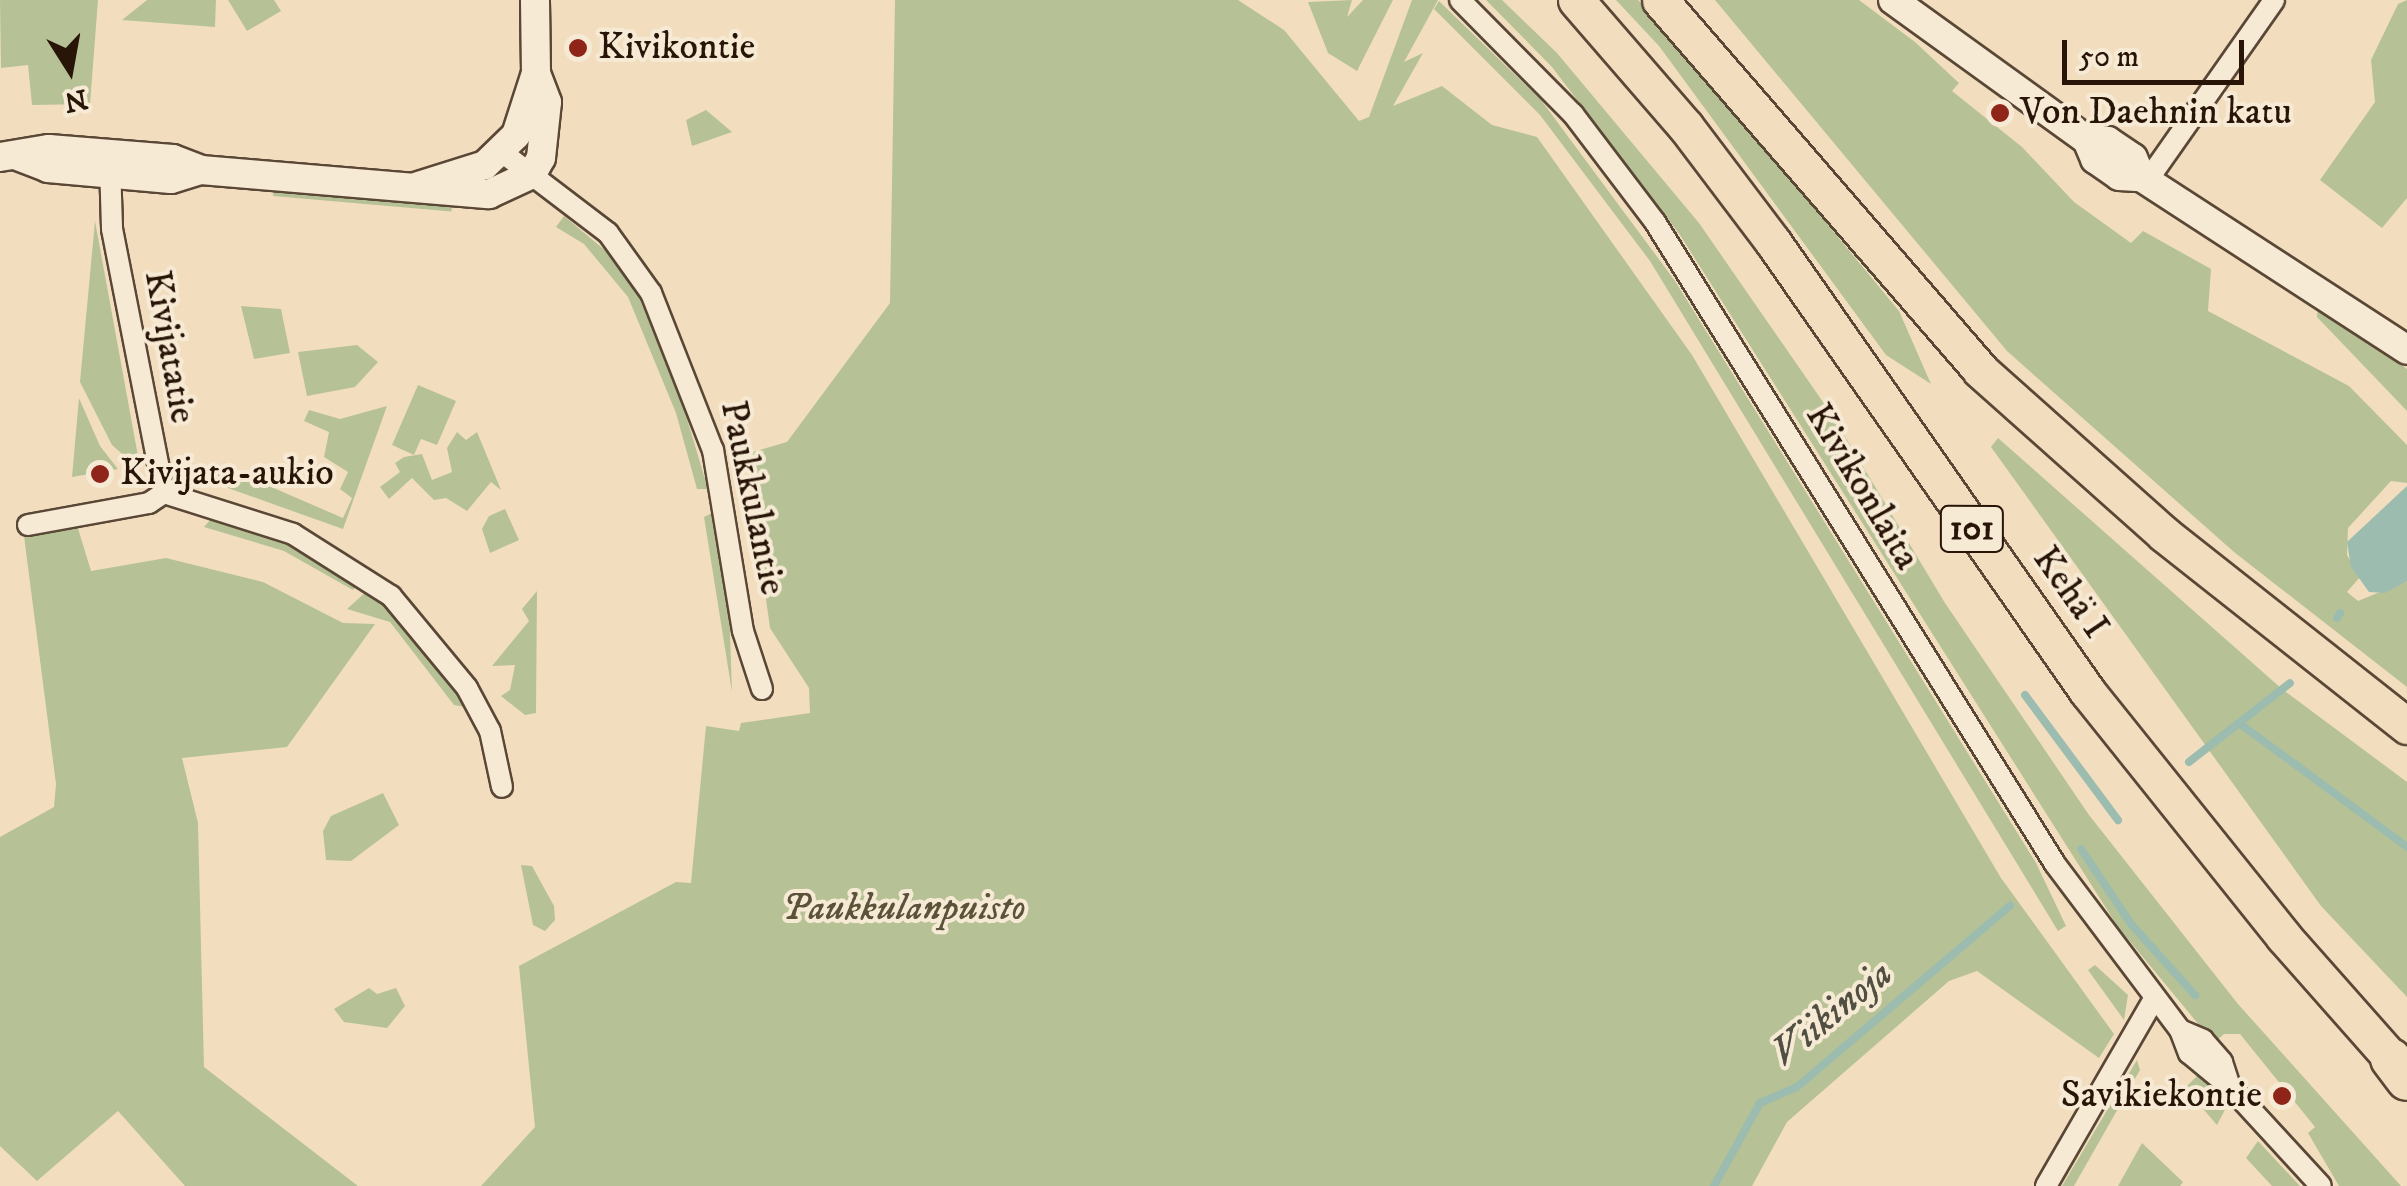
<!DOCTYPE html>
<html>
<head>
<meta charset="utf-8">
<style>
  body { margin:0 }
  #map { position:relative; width:2407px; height:1186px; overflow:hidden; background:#f2debf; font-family:"IM FELL DW Pica",serif }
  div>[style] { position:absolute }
  .green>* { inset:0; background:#b6c295; transform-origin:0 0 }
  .water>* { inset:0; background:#9bbcaf }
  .stream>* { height:8px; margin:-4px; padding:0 4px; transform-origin:4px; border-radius:4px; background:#9bbcaf }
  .roads { filter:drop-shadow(2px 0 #5a4736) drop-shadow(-2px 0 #5a4736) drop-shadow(0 2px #5a4736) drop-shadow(0 -2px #5a4736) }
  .minor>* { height:20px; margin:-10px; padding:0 10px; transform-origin:10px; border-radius:10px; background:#f7ead5 }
  .tertiary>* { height:28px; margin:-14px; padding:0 14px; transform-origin:14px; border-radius:14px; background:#f7ead5 }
  .trunk>* { height:35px; margin:-17.5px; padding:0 17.5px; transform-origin:17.5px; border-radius:17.5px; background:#f2debf }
  .motorway>* { height:40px; margin:-20px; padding:0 20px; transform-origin:20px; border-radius:20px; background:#f2debf }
  .dots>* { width:28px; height:28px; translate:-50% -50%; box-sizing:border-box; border:5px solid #f7ead5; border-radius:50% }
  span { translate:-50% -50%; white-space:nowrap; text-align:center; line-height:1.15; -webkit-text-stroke:8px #f7ead5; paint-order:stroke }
  .shield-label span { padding:2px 8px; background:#f7ead5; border:2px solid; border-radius:8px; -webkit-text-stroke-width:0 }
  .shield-label { font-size:35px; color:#281508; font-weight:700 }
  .poi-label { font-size:38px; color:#281508 }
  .left { translate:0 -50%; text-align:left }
  .right { translate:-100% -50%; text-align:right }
  .street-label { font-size:38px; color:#281508 }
  .park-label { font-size:38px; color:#5a5239; font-style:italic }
  .water-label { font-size:40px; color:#504f42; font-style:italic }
  .north { position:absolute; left:20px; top:20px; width:100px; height:100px; -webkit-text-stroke:8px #f7ead5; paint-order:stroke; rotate:169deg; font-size:28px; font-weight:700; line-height:40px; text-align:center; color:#281508 }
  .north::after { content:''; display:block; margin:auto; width:35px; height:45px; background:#281508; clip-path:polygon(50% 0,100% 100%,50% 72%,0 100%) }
  .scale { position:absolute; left:2062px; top:40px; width:182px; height:45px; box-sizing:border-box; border:5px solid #281508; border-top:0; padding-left:12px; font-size:30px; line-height:35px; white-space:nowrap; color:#281508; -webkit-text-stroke:8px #f7ead5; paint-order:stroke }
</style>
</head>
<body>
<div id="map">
  <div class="green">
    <i style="clip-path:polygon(0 0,98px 0,90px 104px,32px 105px,28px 65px,1px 68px)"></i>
    <i style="clip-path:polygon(147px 0,216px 0,215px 27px,122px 20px)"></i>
    <i style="clip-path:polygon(228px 0,274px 0,281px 11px,247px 31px)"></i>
    <i style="clip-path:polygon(895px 0,1238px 0,1284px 30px,1359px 121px,1369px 117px,1412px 0,1438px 0,1404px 62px,1423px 53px,1393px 106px,1442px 86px,1492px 125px,1537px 137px,1692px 355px,2001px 878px,2114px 1034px,2099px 1058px,1977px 971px,1949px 981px,1787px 1122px,1752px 1186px,481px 1186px,535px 1127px,519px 966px,676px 882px,691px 883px,706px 726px,739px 731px,741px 723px,810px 713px,809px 688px,770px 628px,746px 454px,787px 442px,890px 303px)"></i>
    <i style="clip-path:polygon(1352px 0,1347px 17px,1363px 0,1393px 0,1357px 71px,1328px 53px,1308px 2px)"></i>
    <i style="clip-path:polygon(1486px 0,1502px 0,1557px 53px,1699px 223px,1832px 415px,1945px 603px,2089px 815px,2238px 1004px,2401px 1186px,2339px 1186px,2308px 1133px,2315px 1127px,2240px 1034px,2224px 1034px,2214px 1043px,2118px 927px,1680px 235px,1552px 67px)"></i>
    <i style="clip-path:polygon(1616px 0,1638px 0,1669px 32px,1899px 311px,1931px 384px,1886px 355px,1659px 46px)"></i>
    <i style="clip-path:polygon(1715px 0,1859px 0,1915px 42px,1959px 83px,1952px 91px,2022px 147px,2074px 202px,2131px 243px,2143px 231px,2211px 269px,2208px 311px,2349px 386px,2407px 445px,2407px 483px,2391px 481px,2348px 528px,2347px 555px,2360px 577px,2347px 592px,2358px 601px,2407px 581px,2407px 687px,2234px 552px,2007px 351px)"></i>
    <i style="clip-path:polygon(2407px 0,2407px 198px,2382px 228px,2320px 180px,2375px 102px,2371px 60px,2398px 4px)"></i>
    <i style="clip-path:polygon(1439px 1px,1541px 100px,1675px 281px,2036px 863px,2066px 926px,2058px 931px,1650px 261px,1540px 115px,1434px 9px)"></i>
    <i style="clip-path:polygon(706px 110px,732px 132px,692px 146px,686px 120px)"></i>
    <i style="left:274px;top:186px;width:179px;height:10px;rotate:5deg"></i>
    <i style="clip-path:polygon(564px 216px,613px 257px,637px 293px,678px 389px,708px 489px,697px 489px,676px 413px,628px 297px,584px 244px,556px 227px)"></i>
    <i style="clip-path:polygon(95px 221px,140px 467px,138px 468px,112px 445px,80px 382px)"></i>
    <i style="clip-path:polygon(2318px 304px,2407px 369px,2407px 411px,2317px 317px)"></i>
    <i style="clip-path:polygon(241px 306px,281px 309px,290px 353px,254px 359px)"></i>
    <i style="clip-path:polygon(357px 345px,378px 362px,355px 387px,307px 396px,298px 352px)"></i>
    <i style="clip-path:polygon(418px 385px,456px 401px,437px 445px,421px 439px,414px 455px,392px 445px)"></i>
    <i style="clip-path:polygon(79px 398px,100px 446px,118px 469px,72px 477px)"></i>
    <i style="clip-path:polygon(387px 406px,343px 529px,211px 482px,218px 464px,343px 518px,352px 498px,340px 489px,348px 472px,324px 457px,329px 432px,304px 421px,309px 410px,340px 419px)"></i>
    <i style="clip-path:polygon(457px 432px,466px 440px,477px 432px,501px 490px,491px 482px,467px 511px,446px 498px,434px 500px,412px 478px,389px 499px,380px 487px,400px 472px,395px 463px,404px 457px,422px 454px,432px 480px,452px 472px,447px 448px)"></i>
    <i style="clip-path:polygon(1998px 438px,2282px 689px,2407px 782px,2407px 997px,2321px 906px,1991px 447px)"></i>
    <i style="clip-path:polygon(505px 509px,519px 540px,490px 553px,482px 529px,489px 516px)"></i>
    <i style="clip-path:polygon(714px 512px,729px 603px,732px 692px,704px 517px)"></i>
    <i style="clip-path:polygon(210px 520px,286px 543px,358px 584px,353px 590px,284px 551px,204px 527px)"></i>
    <i style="clip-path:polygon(77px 525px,91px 571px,166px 558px,263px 582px,343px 623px,375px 624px,287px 747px,182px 758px,198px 823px,204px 1067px,358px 1186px,185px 1186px,118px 1111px,37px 1181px,0 1146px,0 837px,54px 807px,56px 784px,24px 536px)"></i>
    <i style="clip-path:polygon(368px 590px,443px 671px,465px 707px,454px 705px,390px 622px,347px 609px)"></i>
    <i style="clip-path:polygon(537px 591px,536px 713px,525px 715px,501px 696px,510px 690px,515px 665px,492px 666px,529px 621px,522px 609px)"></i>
    <i style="clip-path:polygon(383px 793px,399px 825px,351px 861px,326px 860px,323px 831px,331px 816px)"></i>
    <i style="clip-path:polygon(521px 865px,532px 866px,554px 906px,555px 920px,545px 931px,533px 925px)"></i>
    <i style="clip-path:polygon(2095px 965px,2128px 995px,2124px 1020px,2088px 970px)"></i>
    <i style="clip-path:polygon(369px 988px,377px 994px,396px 988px,405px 1006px,387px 1028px,344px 1022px,334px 1009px)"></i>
    <i style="clip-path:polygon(2137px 1060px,2140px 1070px,2074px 1186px,2062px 1186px)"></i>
    <i style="clip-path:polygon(2199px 1074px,2227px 1106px,2217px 1125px,2185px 1088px)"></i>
    <i style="clip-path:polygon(2258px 1141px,2300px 1186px,2272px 1186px,2246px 1158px)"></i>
    <i style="clip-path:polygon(2142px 1143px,2183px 1182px,2180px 1186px,2118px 1186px)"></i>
  </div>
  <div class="water">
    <i style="clip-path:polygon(2407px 486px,2407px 581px,2385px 593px,2369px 592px,2351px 567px,2347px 542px)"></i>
  </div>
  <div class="stream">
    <i style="left:2337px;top:618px;width:6px;rotate:-59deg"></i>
    <i style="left:2025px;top:695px;width:156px;rotate:53.4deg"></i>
    <i style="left:2239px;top:723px;width:209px;rotate:36.4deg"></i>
    <i style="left:2189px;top:762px;width:128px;rotate:-38deg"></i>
    <i style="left:2081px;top:849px;width:90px;rotate:56.3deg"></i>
    <i style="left:2131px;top:924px;width:96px;rotate:48deg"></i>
    <i style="left:1714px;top:1186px;width:95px;rotate:-61deg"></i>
    <i style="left:1760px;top:1103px;width:40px;rotate:-23.4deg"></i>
    <i style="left:1797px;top:1087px;width:280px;rotate:-40.4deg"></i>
  </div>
  <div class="roads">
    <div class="minor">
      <i style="left:1460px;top:0;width:161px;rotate:45.3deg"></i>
      <i style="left:1573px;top:114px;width:136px;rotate:52.8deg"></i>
      <i style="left:1655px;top:222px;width:756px;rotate:58.07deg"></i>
      <i style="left:2055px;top:864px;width:208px;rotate:53deg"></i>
      <i style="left:2180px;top:1030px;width:25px;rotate:69deg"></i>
      <i style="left:2189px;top:1053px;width:53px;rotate:39.7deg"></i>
      <i style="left:2230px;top:1087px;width:134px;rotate:47.4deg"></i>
      <i style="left:503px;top:153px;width:132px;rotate:37.3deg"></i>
      <i style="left:608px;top:233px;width:74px;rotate:54.4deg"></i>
      <i style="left:651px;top:293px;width:169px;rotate:68.5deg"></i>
      <i style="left:713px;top:450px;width:183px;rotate:80.6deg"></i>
      <i style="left:743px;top:631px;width:61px;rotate:71.9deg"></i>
      <i style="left:110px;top:164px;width:65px;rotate:88.2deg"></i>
      <i style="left:112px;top:229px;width:269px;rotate:78.9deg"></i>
      <i style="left:164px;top:493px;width:135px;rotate:17.6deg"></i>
      <i style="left:293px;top:534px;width:116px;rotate:32.3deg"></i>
      <i style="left:391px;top:596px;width:119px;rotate:50.4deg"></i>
      <i style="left:467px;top:688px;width:49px;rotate:61.9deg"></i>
      <i style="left:490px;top:731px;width:57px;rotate:77.9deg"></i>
      <i style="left:2147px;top:181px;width:221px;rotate:-54.9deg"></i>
      <i style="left:28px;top:525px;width:123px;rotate:-10.3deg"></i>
      <i style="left:149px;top:503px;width:18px;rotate:-34deg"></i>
      <i style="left:2180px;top:1030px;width:25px;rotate:23deg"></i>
      <i style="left:2203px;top:1040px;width:29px;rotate:49deg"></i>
      <i style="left:2222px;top:1062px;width:26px;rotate:72deg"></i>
      <i style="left:2046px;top:1186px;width:216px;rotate:-60deg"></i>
    </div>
    <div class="tertiary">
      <i style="left:1893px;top:0;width:239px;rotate:35.8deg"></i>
      <i style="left:2087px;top:140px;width:21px;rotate:67deg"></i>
      <i style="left:2095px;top:159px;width:29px;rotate:35deg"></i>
      <i style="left:2119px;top:176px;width:22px;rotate:3deg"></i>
      <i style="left:2141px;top:177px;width:317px;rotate:33deg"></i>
      <i style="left:2087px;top:140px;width:21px;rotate:3deg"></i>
      <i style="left:2108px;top:141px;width:30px;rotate:34deg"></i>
      <i style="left:2133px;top:158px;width:21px;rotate:67deg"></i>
      <i style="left:0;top:157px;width:50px;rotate:-9.3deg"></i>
      <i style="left:49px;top:149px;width:124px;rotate:4.6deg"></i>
      <i style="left:173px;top:159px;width:30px;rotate:21deg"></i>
      <i style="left:201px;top:170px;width:289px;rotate:4.8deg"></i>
      <i style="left:489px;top:194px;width:47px;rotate:-24.9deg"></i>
      <i style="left:532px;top:174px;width:18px;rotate:-61deg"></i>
      <i style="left:541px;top:158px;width:56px;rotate:-83.9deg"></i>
      <i style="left:547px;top:102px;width:31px;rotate:-111deg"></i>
      <i style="left:20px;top:157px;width:30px;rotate:21deg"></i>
      <i style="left:48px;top:168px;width:123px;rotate:5.1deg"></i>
      <i style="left:171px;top:179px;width:31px;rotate:-17deg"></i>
      <i style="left:418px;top:186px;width:70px;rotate:-17.4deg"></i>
      <i style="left:485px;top:165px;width:43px;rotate:-44.1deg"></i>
      <i style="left:516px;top:135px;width:65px;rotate:-72.1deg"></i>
      <i style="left:536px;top:73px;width:73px;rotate:-90.8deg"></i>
    </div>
    <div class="trunk">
      <i style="left:1576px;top:0;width:168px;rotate:49.1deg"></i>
      <i style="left:1686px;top:127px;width:144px;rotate:52.9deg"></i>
      <i style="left:1773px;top:242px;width:548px;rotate:55.03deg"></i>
      <i style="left:2087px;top:691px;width:314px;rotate:51.3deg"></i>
      <i style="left:2283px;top:936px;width:187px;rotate:48.5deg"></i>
      <i style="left:1660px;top:0;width:489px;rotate:49.1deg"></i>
      <i style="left:1980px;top:370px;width:246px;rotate:41.7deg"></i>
      <i style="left:2164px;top:534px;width:310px;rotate:38.3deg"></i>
    </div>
    <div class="motorway">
      <i style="left:2391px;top:1059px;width:26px;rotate:53deg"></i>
    </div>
  </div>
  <div class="dots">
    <i style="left:578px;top:48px;background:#8f2418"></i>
    <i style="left:2000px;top:113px;background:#8f2418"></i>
    <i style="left:100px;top:474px;background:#8f2418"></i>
    <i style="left:2282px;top:1096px;background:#8f2418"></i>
  </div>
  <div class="shield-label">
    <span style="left:1972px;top:529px">101</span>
  </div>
  <div class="poi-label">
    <span class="left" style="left:598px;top:48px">Kivikontie</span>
    <span class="left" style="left:2020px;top:113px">Von Daehnin katu</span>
    <span class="left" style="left:120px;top:474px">Kivijata-aukio</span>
    <span class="right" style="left:2262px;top:1096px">Savikiekontie</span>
  </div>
  <div class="street-label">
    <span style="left:169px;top:347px;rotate:80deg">Kivijatatie</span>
    <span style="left:1862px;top:487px;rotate:59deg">Kivikonlaita</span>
    <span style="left:752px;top:498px;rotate:78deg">Paukkulantie</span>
    <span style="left:2070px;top:593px;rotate:55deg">Kehä I</span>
  </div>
  <div class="park-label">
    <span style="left:904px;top:909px">Paukkulanpuisto</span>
  </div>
  <div class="water-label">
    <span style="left:1832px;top:1014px;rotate:-39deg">Viikinoja</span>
  </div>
  <div class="north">N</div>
  <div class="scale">50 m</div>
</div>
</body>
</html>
